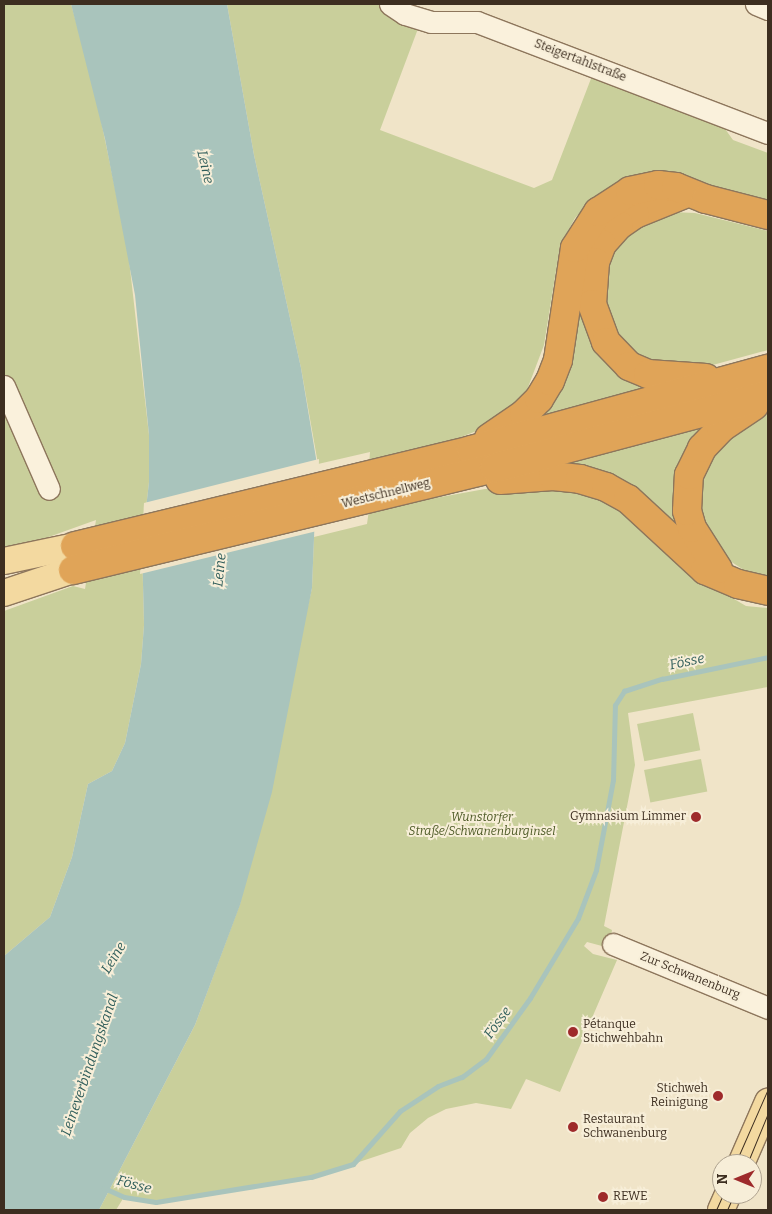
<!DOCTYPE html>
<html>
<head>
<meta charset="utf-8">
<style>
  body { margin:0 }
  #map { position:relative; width:772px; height:1214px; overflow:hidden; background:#f0e4c8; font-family:Bitter,serif }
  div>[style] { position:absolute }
  .green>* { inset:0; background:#c9cf9b; transform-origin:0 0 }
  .water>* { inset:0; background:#a9c4bc }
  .pier>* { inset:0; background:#f0e4c8 }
  .stream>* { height:5px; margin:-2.5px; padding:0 2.5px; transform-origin:2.5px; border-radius:2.5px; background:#a9c4bc }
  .roads { filter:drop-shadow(1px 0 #8d765c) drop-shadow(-1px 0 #8d765c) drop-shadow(0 1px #8d765c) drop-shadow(0 -1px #8d765c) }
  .minor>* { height:21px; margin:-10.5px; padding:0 10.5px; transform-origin:10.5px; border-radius:10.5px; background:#faf1dc }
  .major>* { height:26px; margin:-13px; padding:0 13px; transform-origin:13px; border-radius:13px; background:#f3d9a0 }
  .highway>* { height:28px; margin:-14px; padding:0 14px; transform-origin:14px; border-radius:14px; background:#e0a458 }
  .tram>* { height:1px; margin:-0.5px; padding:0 0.5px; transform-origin:0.5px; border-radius:0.5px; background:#3d2e20 }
  .dots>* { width:14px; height:14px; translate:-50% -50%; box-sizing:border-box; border:2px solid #f7eed8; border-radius:50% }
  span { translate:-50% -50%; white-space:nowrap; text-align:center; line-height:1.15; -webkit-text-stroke:4px #f7eed8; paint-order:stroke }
  .street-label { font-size:12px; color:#3d2e20 }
  .poi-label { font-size:12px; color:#3d2e20 }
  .right { translate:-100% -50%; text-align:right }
  .left { translate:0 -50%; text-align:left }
  .park-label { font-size:12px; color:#4d5a26; font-style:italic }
  .water-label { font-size:14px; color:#2f5d5a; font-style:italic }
  .frame { position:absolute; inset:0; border:5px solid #3d2e20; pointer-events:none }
  .north { position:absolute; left:712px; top:1154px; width:50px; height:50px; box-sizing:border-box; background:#f7eed8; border:1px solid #ada18e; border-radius:50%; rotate:270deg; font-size:14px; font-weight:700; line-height:20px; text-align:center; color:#3d2e20 }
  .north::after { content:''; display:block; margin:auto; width:18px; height:22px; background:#9e2a2b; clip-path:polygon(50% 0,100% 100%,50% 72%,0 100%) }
</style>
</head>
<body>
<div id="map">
  <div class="green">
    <i style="clip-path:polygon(4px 4px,71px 4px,93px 82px,128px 251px,149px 435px,149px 482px,142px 544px,144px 625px,141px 664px,125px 743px,112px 771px,88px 784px,72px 857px,50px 917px,4px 956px,4px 611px,73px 586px,85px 589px,96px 520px,4px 553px)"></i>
    <i style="clip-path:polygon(227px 4px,380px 4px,419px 26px,380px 130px,534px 188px,552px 180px,592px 76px,723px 126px,733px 140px,768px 153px,768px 202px,614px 187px,596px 196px,575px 218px,560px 246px,544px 345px,527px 390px,515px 405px,479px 430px,451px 441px,369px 465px,370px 452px,318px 464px,301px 368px,254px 155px)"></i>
    <i style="clip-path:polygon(672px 212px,695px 213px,768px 231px,768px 350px,709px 366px,652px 364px,624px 344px,604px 302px,608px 258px,639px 223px)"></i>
    <i style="clip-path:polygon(584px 294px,658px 385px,535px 419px)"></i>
    <i style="clip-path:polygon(768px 413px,768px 576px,750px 574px,727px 559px,706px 529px,700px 509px,700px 486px,705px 468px,719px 448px)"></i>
    <i style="clip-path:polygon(711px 422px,687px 536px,610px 474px,565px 463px,566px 460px)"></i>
    <i style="clip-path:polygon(554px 483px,617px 501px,693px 575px,746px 606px,768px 608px,768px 687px,628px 713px,635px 765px,604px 926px,612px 930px,610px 942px,602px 946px,587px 942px,584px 946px,593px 954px,617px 960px,560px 1092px,526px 1079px,511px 1109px,476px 1103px,446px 1109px,428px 1118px,410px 1133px,401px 1148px,353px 1164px,311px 1177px,203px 1197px,156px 1202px,124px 1197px,116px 1210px,99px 1210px,195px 1025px,240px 904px,312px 588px,314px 537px,367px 524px,369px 510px,485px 489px)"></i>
    <i style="left:693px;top:713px;width:38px;height:57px;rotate:79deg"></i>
    <i style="left:701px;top:759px;width:33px;height:58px;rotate:79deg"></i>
  </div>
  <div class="water">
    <i style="clip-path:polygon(71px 4px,227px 4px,254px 155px,301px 368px,317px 464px,312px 588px,272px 792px,240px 905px,195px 1025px,99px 1210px,4px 1210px,4px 956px,50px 917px,72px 857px,88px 784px,112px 771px,125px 743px,141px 664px,144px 625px,142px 544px,149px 482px,149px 435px,135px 295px,105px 139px)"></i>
  </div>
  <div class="pier">
    <i style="clip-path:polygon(319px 459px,317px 531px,140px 574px,144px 503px)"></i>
  </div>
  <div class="stream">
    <i style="left:104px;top:1188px;width:22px;rotate:24deg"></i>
    <i style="left:124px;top:1197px;width:32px;rotate:9deg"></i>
    <i style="left:156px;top:1202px;width:157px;rotate:-9.2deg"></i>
    <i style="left:311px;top:1177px;width:44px;rotate:-17.2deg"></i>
    <i style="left:353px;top:1164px;width:71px;rotate:-48.4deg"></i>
    <i style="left:400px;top:1111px;width:45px;rotate:-33.3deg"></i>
    <i style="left:438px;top:1086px;width:26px;rotate:-21deg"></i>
    <i style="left:462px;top:1077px;width:30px;rotate:-37deg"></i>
    <i style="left:486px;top:1059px;width:75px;rotate:-54.2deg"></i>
    <i style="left:530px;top:998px;width:93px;rotate:-59deg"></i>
    <i style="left:578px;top:918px;width:51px;rotate:-69.4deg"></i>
    <i style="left:596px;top:870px;width:92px;rotate:-79.3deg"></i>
    <i style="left:613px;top:780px;width:75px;rotate:-88.5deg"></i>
    <i style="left:615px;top:705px;width:17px;rotate:-57deg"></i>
    <i style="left:624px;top:691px;width:40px;rotate:-18deg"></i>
    <i style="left:662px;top:679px;width:108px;rotate:-11.7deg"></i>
  </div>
  <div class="roads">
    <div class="minor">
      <i style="left:390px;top:4px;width:18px;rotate:34deg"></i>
      <i style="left:405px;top:14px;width:27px;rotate:17deg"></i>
      <i style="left:431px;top:22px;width:46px"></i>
      <i style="left:477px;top:22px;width:311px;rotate:20.9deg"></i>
      <i style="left:756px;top:4px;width:13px;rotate:23deg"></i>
      <i style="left:4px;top:386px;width:112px;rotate:66.4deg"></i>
      <i style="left:613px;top:944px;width:168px;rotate:22.4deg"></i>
    </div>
    <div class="major">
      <i style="left:4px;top:561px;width:73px;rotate:-11.9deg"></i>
      <i style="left:4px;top:593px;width:73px;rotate:-18.4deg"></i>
      <i style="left:741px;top:1164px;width:68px;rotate:-66.5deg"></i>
      <i style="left:721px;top:1210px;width:17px;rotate:-66deg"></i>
    </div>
    <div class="highway">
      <i style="left:687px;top:193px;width:56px;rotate:158deg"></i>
      <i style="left:635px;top:214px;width:19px;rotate:145deg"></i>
      <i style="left:619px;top:225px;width:25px;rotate:132deg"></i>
      <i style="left:602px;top:244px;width:19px;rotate:111deg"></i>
      <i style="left:595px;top:262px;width:42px;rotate:94.1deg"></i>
      <i style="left:592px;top:304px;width:40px;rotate:69.8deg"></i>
      <i style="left:606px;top:342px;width:33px;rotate:46deg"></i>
      <i style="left:629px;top:366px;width:21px;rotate:23deg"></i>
      <i style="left:648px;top:374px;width:58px;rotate:3.9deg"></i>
      <i style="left:489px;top:438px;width:42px;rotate:-34.4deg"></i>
      <i style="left:524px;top:414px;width:21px;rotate:-45deg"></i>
      <i style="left:539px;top:399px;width:21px;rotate:-59deg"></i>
      <i style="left:550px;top:381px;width:22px;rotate:-69deg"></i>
      <i style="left:558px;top:360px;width:113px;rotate:-81.4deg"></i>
      <i style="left:575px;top:248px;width:43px;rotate:-57.4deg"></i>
      <i style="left:598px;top:212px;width:38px;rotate:-33deg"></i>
      <i style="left:630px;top:191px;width:29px;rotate:-12deg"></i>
      <i style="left:658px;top:185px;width:18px;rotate:6deg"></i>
      <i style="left:676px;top:187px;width:32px;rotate:22deg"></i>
      <i style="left:706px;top:199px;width:64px;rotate:14.5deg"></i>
      <i style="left:500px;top:480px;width:53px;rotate:-4.3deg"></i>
      <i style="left:553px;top:476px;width:27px;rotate:6deg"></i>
      <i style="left:580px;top:479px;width:27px;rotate:17deg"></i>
      <i style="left:606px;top:487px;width:25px;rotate:29deg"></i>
      <i style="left:628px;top:499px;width:105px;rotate:42.7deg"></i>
      <i style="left:705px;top:570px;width:36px;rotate:23deg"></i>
      <i style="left:738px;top:584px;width:31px;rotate:13deg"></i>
      <i style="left:75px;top:546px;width:407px;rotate:-13.6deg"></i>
      <i style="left:471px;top:450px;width:308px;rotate:-15.3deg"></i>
      <i style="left:718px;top:569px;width:49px;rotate:-122.4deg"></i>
      <i style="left:692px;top:528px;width:18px;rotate:-106deg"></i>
      <i style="left:687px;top:511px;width:36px;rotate:-87deg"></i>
      <i style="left:689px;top:475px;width:30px;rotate:-64deg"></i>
      <i style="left:702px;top:448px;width:28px;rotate:-46deg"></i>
      <i style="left:721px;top:428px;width:40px;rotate:-34deg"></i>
      <i style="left:73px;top:570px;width:433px;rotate:-13.6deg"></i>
      <i style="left:494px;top:468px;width:284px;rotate:-14.9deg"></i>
    </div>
  </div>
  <div class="tram">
    <i style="left:735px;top:1164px;width:82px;rotate:-66.3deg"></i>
    <i style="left:747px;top:1164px;width:55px;rotate:-67.6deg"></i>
    <i style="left:716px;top:1210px;width:17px;rotate:-66deg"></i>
    <i style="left:727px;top:1210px;width:17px;rotate:-66deg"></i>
  </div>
  <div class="dots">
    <i style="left:696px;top:817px;background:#9e2a2b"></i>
    <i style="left:573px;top:1032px;background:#9e2a2b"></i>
    <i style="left:718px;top:1096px;background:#9e2a2b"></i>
    <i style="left:573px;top:1127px;background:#9e2a2b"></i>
    <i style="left:603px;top:1197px;background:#9e2a2b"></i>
  </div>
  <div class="street-label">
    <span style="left:580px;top:61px;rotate:21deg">Steigertahlstraße</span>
    <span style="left:386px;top:494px;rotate:-14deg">Westschnellweg</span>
    <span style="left:690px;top:976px;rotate:22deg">Zur Schwanenburg</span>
  </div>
  <div class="poi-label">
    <span class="right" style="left:686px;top:817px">Gymnasium Limmer</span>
    <span class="left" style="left:583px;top:1032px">Pétanque<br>Stichwehbahn</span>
    <span class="right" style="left:708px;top:1096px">Stichweh<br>Reinigung</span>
    <span class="left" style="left:583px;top:1127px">Restaurant<br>Schwanenburg</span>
    <span class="left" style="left:613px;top:1197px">REWE</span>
  </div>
  <div class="park-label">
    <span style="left:482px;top:825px">Wunstorfer<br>Straße/Schwanenburginsel</span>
  </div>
  <div class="water-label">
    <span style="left:205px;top:167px;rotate:77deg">Leine</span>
    <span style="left:220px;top:570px;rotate:-84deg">Leine</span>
    <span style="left:687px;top:662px;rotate:-12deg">Fösse</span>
    <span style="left:114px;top:958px;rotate:-58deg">Leine</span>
    <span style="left:498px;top:1023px;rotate:-54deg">Fösse</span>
    <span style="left:90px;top:1065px;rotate:-71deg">Leineverbindungskanal</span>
    <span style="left:134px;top:1185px;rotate:15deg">Fösse</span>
  </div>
  <div class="frame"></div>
  <div class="north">N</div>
</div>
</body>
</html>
